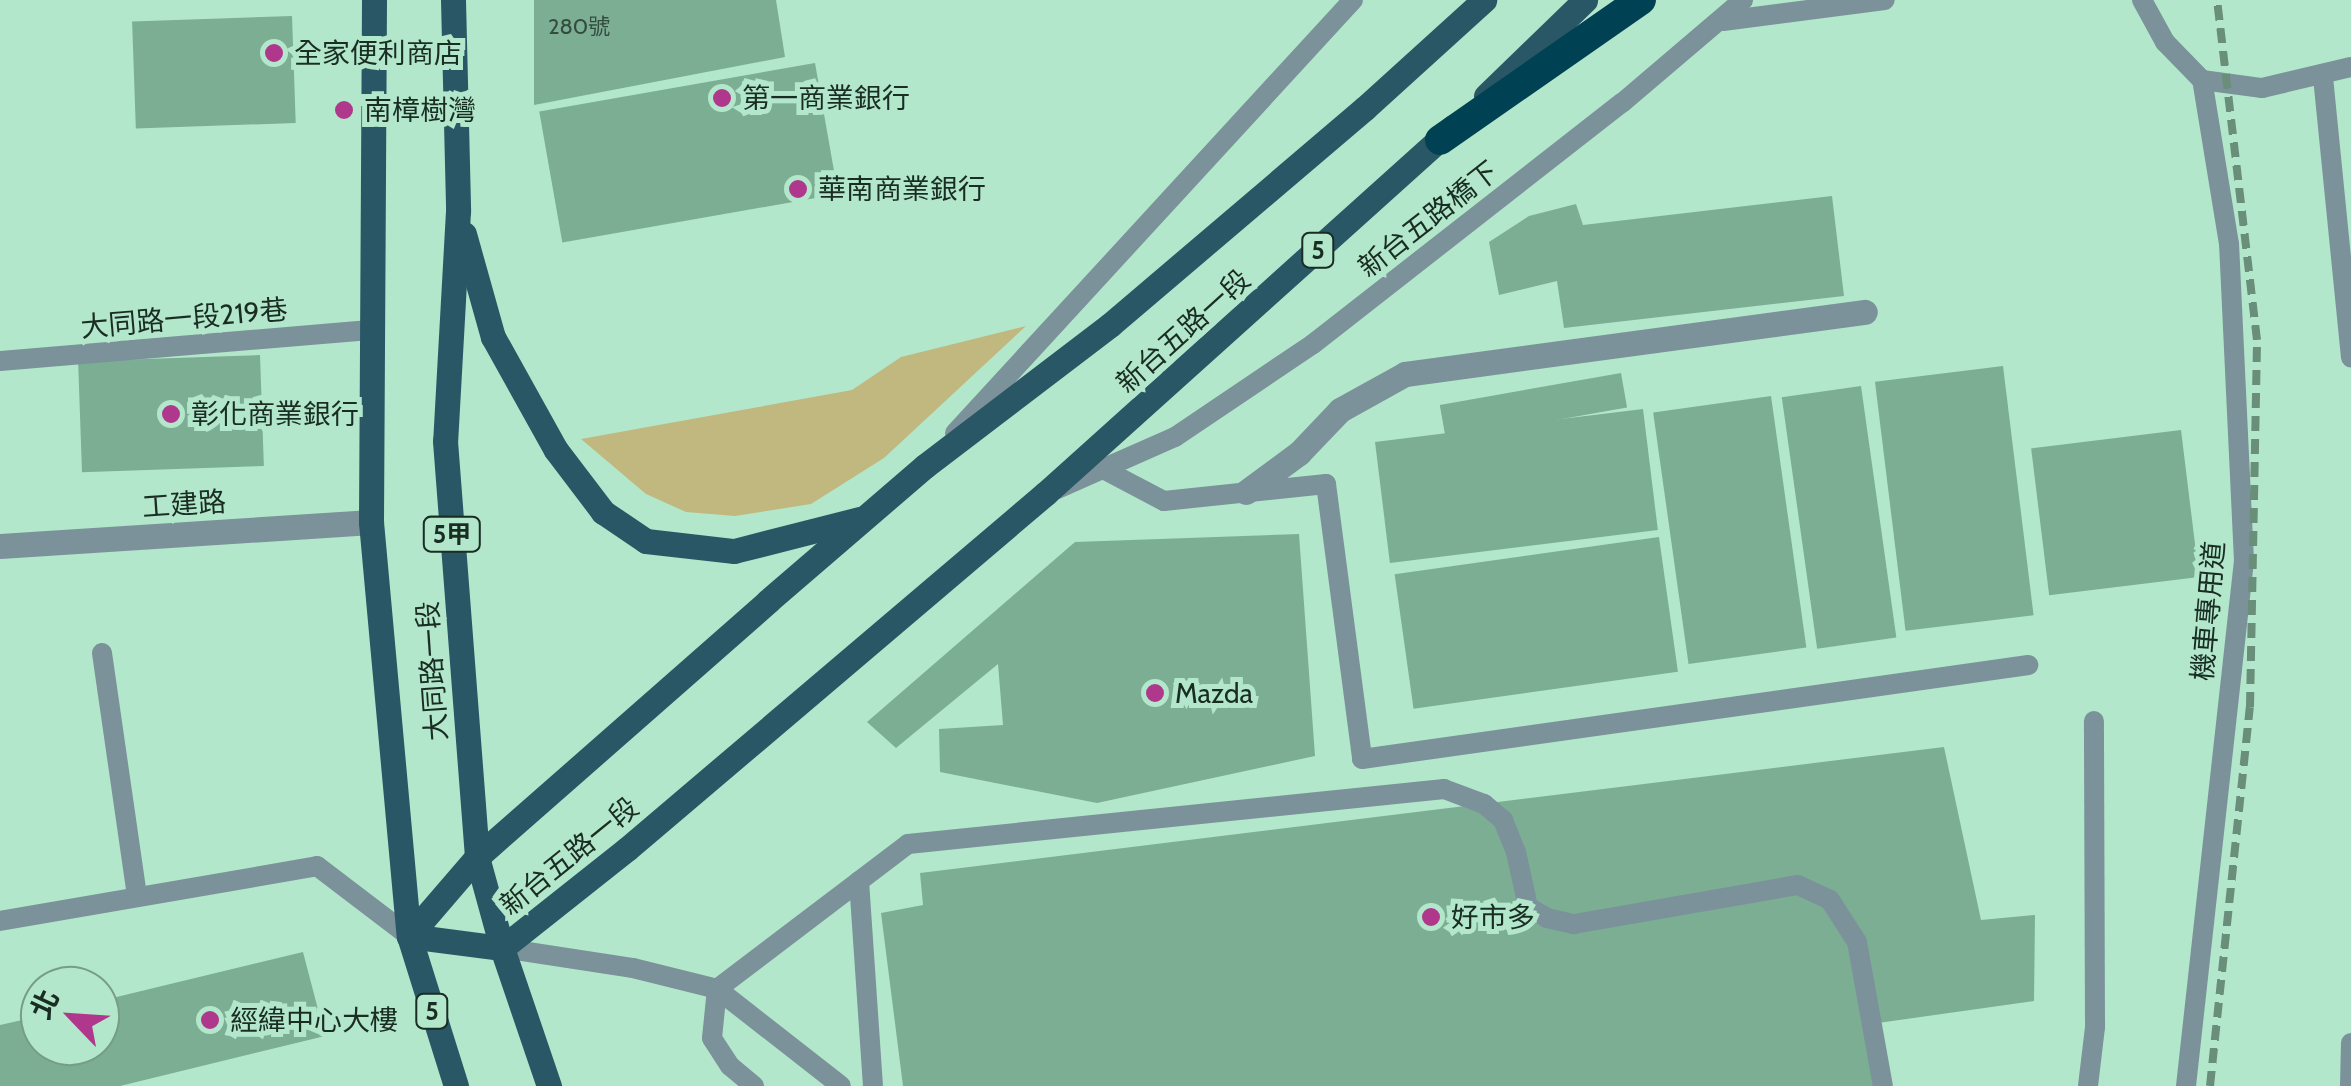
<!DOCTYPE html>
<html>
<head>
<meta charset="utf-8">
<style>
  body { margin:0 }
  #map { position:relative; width:2351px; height:1086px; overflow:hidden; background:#b3e7cb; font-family:Cabin,"Noto Sans TC",sans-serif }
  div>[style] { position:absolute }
  .green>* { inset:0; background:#c0b87f }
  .building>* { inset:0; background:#7cae94; transform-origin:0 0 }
  .service>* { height:20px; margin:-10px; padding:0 10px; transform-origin:10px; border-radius:10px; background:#7b929a }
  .minor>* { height:25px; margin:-12.5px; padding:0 12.5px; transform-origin:12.5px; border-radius:12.5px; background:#7b929a }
  .tertiary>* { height:25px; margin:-12.5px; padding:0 12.5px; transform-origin:12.5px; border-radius:12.5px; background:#7b929a }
  .primary>* { height:25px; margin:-12.5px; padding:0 12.5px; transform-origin:12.5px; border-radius:12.5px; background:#2a5766 }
  .motorway>* { height:30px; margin:-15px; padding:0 15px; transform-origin:15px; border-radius:15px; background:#004253 }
  .rail>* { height:8px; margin-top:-4px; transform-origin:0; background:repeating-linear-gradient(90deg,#698e7a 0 15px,transparent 0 23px) }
  .dots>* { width:28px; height:28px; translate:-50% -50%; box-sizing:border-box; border:5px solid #b3e7cb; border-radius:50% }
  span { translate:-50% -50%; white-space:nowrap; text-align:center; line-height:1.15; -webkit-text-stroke:10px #b3e7cb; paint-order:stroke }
  .number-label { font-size:22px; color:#324d3f }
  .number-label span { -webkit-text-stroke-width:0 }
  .shield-label span { padding:2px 8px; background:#b3e7cb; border:2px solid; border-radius:8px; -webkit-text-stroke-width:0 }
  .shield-label { font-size:25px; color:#192d23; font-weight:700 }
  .poi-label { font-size:28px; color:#192d23 }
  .left { translate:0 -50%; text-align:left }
  .street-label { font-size:28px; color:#192d23 }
  .north { position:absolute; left:20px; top:966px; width:100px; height:100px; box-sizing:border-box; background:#b3e7cb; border:2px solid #759d88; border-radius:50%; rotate:295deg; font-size:28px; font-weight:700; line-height:40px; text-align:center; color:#192d23 }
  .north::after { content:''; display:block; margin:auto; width:35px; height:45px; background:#af378c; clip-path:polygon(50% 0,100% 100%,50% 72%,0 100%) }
</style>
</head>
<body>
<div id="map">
  <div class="green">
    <i style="clip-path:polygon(1026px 326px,884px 458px,811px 504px,735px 516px,686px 512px,646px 494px,581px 439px,852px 390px,901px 357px)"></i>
  </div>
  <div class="building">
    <i style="clip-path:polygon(534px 0,776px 0,785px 57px,534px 105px)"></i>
    <i style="left:292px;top:16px;width:107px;height:160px;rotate:88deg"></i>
    <i style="left:815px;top:63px;width:133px;height:280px;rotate:80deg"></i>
    <i style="clip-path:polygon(1832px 196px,1844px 296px,1564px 328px,1557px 281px,1499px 295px,1489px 242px,1529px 216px,1576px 204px,1583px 225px)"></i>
    <i style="left:260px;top:355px;width:111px;height:182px;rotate:88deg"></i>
    <i style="left:2003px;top:366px;width:251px;height:129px;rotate:83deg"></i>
    <i style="left:1621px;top:373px;width:35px;height:184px;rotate:80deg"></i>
    <i style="left:1861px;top:386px;width:254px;height:80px;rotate:82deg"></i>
    <i style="left:1771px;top:396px;width:254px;height:119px;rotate:82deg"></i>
    <i style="left:1643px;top:409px;width:122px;height:270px;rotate:83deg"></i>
    <i style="left:2181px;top:430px;width:148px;height:151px;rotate:83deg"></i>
    <i style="clip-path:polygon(1299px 534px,1315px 756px,1097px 803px,940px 772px,939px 729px,1003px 725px,998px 664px,896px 748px,867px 722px,1075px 542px)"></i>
    <i style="left:1659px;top:537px;width:136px;height:267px;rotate:82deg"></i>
    <i style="clip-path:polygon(1944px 747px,1981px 920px,2035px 915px,2034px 1001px,1878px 1023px,1883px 1086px,903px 1086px,881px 913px,923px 905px,920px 873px)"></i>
    <i style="clip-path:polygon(303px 952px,325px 1036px,120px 1086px,0 1086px,0 1025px,40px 1016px,40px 1046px,100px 1046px,100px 1001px)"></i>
  </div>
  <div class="service">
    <i style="left:2142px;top:0;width:48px;rotate:61.3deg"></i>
    <i style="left:2165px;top:42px;width:53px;rotate:45.8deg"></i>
    <i style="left:2202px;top:80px;width:61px;rotate:7.6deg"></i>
    <i style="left:2262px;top:88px;width:91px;rotate:-13.3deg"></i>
    <i style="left:1723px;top:21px;width:163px;rotate:-7.4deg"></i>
    <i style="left:2323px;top:77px;width:282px;rotate:84.3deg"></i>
    <i style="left:0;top:361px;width:374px;rotate:-4.8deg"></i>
    <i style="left:955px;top:433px;width:588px;rotate:-47.41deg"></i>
    <i style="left:1103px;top:469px;width:69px;rotate:27.7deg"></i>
    <i style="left:1164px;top:501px;width:163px;rotate:-6deg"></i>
    <i style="left:1326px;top:484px;width:277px;rotate:82.5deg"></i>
    <i style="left:1362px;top:759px;width:673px;rotate:-8.03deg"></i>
    <i style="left:1057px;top:489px;width:129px;rotate:-23.8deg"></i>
    <i style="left:1175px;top:437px;width:166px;rotate:-34deg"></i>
    <i style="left:1313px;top:344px;width:392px;rotate:-38deg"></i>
    <i style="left:1622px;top:103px;width:159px;rotate:-40.4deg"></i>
    <i style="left:102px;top:653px;width:246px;rotate:81.8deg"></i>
    <i style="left:859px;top:881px;width:205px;rotate:86.1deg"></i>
    <i style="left:0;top:921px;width:322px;rotate:-9.8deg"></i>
    <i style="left:317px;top:866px;width:116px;rotate:37.3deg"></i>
    <i style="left:502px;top:948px;width:133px;rotate:8.7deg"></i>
    <i style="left:633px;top:968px;width:87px;rotate:14deg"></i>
    <i style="left:717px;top:989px;width:157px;rotate:38deg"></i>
    <i style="left:754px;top:1086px;width:31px;rotate:-140deg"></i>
    <i style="left:730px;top:1066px;width:33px;rotate:-123deg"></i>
    <i style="left:712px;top:1038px;width:49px;rotate:-84.2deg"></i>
    <i style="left:717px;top:989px;width:240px;rotate:-37.2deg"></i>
    <i style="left:908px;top:844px;width:539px;rotate:-5.86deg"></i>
    <i style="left:1444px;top:789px;width:43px;rotate:20.6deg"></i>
    <i style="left:1484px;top:804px;width:25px;rotate:40deg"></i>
    <i style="left:1503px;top:820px;width:35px;rotate:68deg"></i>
    <i style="left:1516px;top:852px;width:56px;rotate:77.7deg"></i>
    <i style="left:1528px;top:907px;width:22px;rotate:30deg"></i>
    <i style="left:1547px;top:918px;width:28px;rotate:13deg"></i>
    <i style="left:1574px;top:924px;width:227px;rotate:-9.9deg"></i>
    <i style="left:1798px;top:885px;width:35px;rotate:25deg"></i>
    <i style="left:1830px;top:900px;width:50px;rotate:57.3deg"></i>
    <i style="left:1857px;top:942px;width:146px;rotate:79.8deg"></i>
    <i style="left:2088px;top:1086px;width:59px;rotate:-83.2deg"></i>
    <i style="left:2095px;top:1027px;width:306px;rotate:-90.2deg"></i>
    <i style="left:2186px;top:1086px;width:528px;rotate:-83.7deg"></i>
    <i style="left:2244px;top:561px;width:317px;rotate:-92.7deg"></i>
    <i style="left:2229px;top:244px;width:166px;rotate:-99.3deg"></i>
    <i style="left:2350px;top:1086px;width:43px;rotate:-88.7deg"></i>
  </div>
  <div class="minor">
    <i style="left:1246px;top:492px;width:66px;rotate:-36.3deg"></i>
    <i style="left:1299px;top:453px;width:59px;rotate:-46.4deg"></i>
    <i style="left:1340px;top:410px;width:74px;rotate:-29deg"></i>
    <i style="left:1405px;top:374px;width:464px;rotate:-7.7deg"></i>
  </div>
  <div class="tertiary">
    <i style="left:0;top:546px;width:372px;rotate:-3.7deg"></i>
  </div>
  <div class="primary">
    <i style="left:374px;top:0;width:522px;rotate:90.33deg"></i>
    <i style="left:371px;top:522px;width:416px;rotate:84.8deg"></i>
    <i style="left:409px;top:936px;width:157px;rotate:72.6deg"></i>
    <i style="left:453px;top:0;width:211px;rotate:88.6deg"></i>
    <i style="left:458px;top:211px;width:230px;rotate:93.2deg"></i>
    <i style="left:445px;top:441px;width:417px;rotate:85.6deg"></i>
    <i style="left:477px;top:857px;width:94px;rotate:74.6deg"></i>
    <i style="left:502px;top:948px;width:146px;rotate:71.2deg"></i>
    <i style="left:1486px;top:96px;width:138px;rotate:-44.1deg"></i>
    <i style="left:464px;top:234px;width:107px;rotate:74.3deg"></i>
    <i style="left:493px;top:337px;width:129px;rotate:60.9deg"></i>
    <i style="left:556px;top:450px;width:78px;rotate:52.8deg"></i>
    <i style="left:603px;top:512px;width:52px;rotate:34deg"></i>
    <i style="left:646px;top:541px;width:89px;rotate:6.5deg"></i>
    <i style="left:734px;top:551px;width:130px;rotate:-14.3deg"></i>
    <i style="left:409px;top:936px;width:94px;rotate:7.4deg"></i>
    <i style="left:502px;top:948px;width:159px;rotate:-38.4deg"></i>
    <i style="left:627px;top:849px;width:550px;rotate:-40.35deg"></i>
    <i style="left:1046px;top:493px;width:547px;rotate:-41.96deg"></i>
    <i style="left:409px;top:936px;width:104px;rotate:-49.3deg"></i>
    <i style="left:477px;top:857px;width:388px;rotate:-41.3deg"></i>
    <i style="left:768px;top:601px;width:207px;rotate:-40.7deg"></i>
    <i style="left:925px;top:466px;width:233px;rotate:-37.3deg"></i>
    <i style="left:1110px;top:325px;width:335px;rotate:-40.4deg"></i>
    <i style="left:1365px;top:108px;width:161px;rotate:-42.2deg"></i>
  </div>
  <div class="motorway">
    <i style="left:1440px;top:140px;width:245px;rotate:-34.9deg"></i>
  </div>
  <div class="rail">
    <i style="left:2210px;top:1086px;width:381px;rotate:-84deg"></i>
    <i style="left:2250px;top:707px;width:367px;rotate:-88.9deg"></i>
    <i style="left:2257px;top:340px;width:342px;rotate:-96.7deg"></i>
  </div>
  <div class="dots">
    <i style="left:274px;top:53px;background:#af378c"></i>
    <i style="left:722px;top:98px;background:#af378c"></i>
    <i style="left:344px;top:110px;background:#af378c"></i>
    <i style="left:798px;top:189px;background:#af378c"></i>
    <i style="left:171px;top:414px;background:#af378c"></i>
    <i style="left:1155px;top:693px;background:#af378c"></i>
    <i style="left:1431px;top:917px;background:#af378c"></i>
    <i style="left:210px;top:1020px;background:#af378c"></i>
  </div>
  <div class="number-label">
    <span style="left:579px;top:27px">280號</span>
  </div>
  <div class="shield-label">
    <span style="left:1318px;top:250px">5</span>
    <span style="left:452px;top:534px">5甲</span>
    <span style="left:432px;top:1011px">5</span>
  </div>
  <div class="poi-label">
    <span class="left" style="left:294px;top:53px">全家便利商店</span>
    <span class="left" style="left:742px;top:98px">第一商業銀行</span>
    <span class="left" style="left:364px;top:110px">南樟樹灣</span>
    <span class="left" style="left:818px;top:189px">華南商業銀行</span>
    <span class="left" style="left:191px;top:414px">彰化商業銀行</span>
    <span class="left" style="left:1175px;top:693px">Mazda</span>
    <span class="left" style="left:1451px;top:917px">好市多</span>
    <span class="left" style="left:230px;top:1020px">經緯中心大樓</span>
  </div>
  <div class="street-label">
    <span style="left:1428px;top:219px;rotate:-38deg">新台五路橋下</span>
    <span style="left:184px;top:318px;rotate:-5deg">大同路一段219巷</span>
    <span style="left:1183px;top:331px;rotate:-42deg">新台五路一段</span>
    <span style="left:184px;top:504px;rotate:-4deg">工建路</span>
    <span style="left:2208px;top:611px;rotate:-85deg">機車專用道</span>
    <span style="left:432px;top:671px;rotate:-94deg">大同路一段</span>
    <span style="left:569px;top:856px;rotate:-39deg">新台五路一段</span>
  </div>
  <div class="north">北</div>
</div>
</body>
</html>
